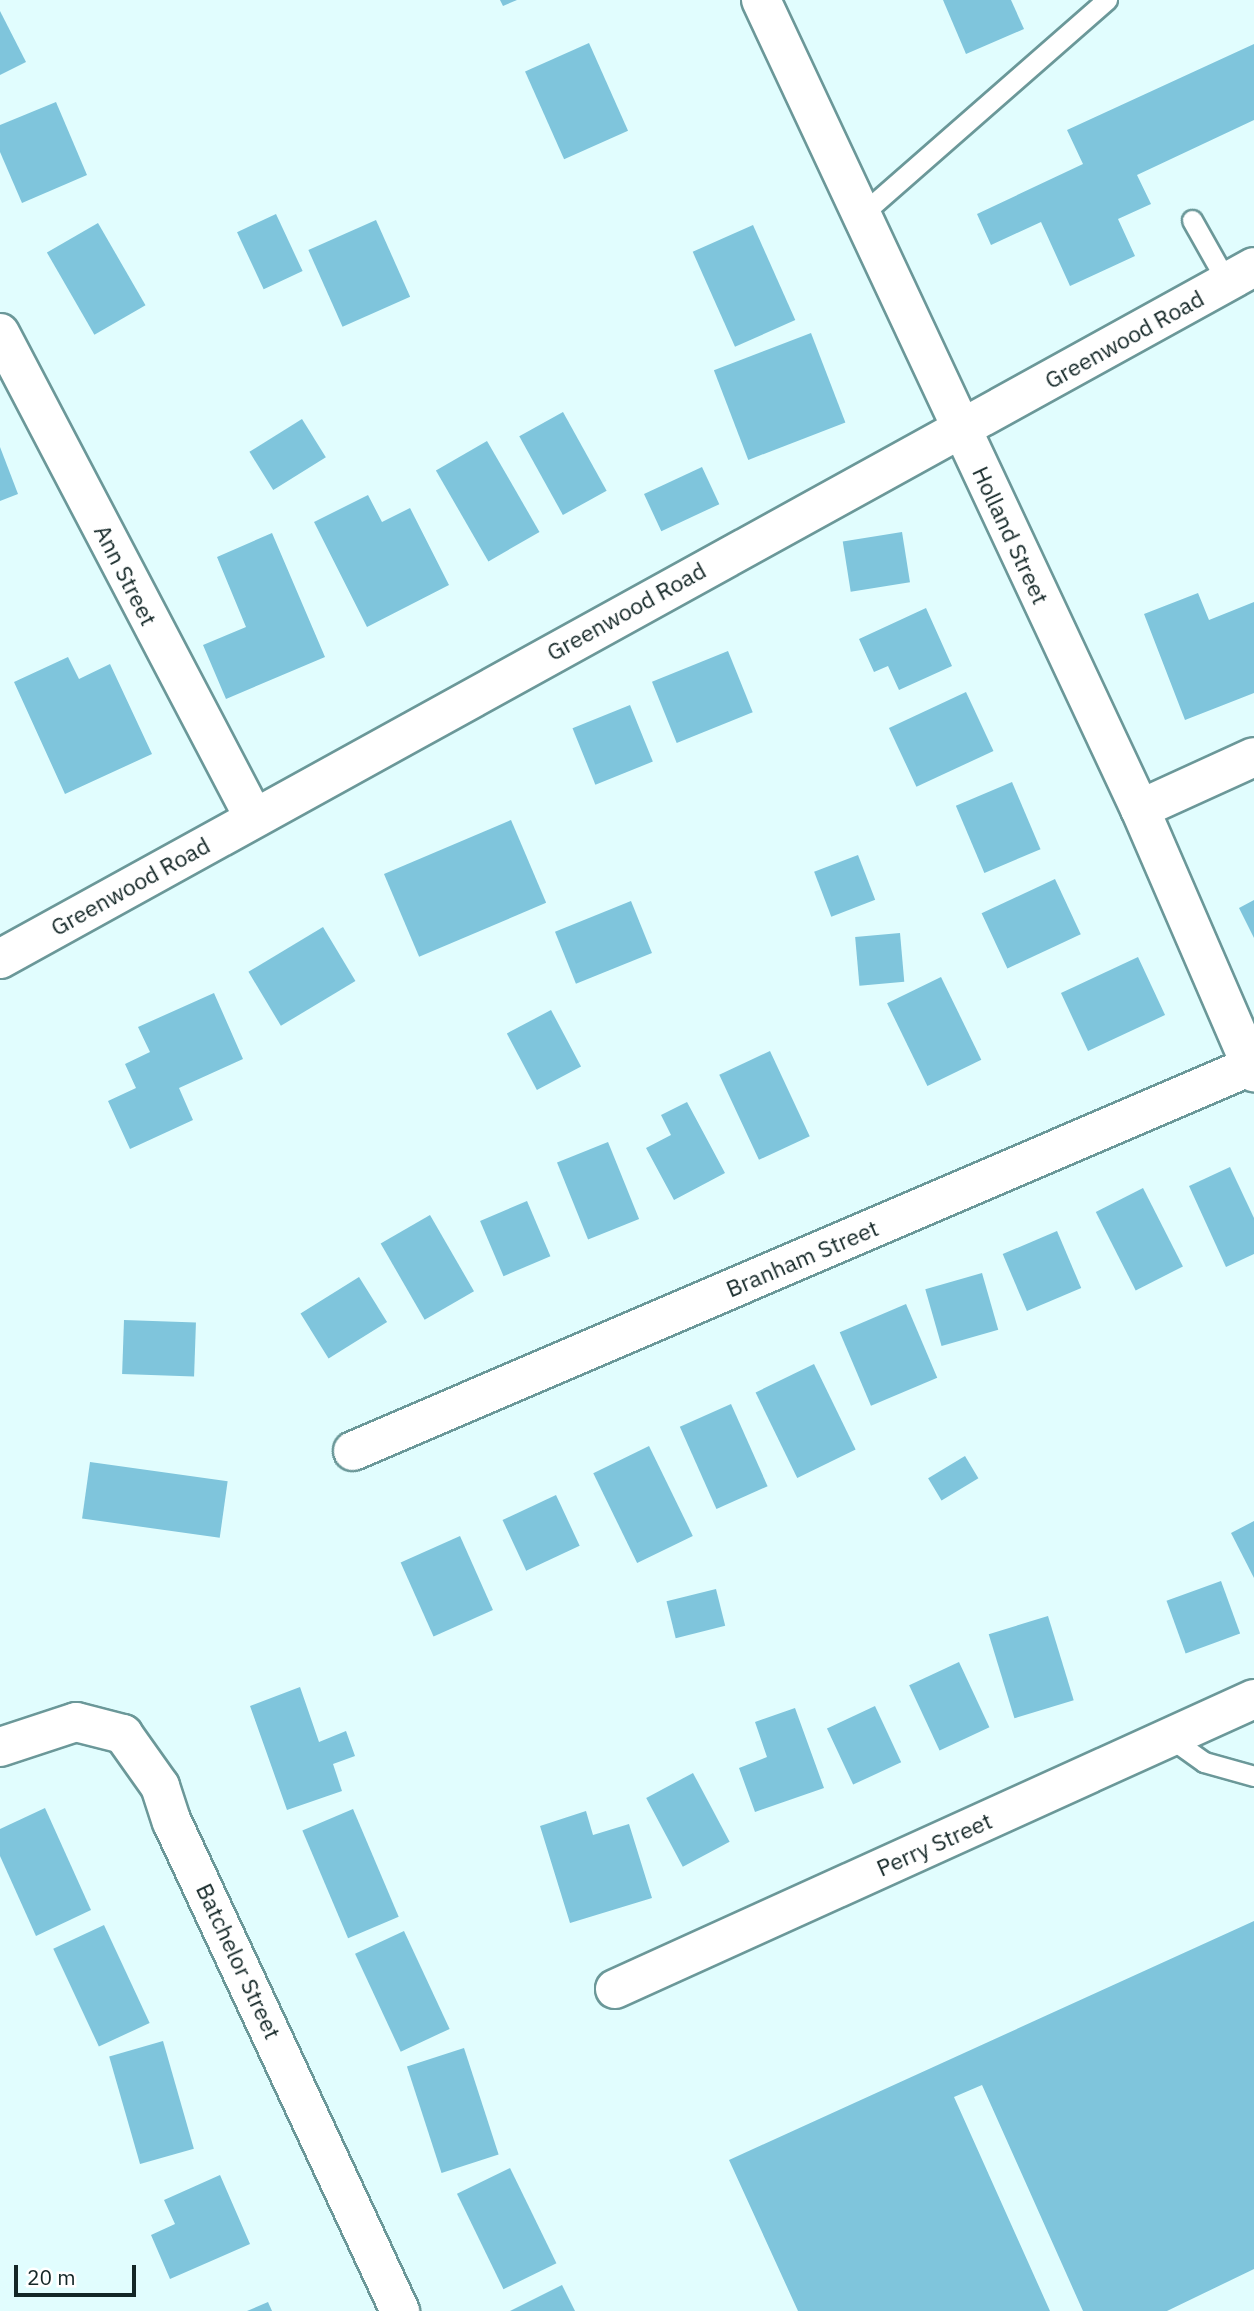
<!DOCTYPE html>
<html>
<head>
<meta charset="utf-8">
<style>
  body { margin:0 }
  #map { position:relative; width:1254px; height:2311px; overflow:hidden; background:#e1fdfe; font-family:"IBM Plex Sans",sans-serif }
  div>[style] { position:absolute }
  .building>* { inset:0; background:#7fc5dc; transform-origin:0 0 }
  .roads { filter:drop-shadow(2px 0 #6b9899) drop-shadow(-2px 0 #6b9899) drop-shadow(0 2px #6b9899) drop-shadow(0 -2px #6b9899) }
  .service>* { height:19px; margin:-9.5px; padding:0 9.5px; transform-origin:9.5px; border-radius:9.5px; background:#fff }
  .minor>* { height:38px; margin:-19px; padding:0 19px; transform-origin:19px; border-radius:19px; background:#fff }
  span { translate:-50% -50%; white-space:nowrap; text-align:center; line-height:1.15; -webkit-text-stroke:6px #fff; paint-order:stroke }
  .street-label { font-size:23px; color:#132626 }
  .scale { position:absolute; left:14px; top:2265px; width:122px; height:32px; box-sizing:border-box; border:4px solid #132626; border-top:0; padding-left:9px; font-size:21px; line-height:24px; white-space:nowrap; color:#132626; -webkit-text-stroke:5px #fff; paint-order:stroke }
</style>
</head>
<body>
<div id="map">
  <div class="building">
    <i style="clip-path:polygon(500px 0,517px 0,503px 6px)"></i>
    <i style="clip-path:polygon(943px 0,1011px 0,1024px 29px,966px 54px)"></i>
    <i style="clip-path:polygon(0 11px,26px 62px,0 75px)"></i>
    <i style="left:589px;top:43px;width:96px;height:70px;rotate:66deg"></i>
    <i style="clip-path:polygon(1254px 44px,1254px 120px,1137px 175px,1151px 204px,1118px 219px,1135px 256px,1070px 286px,1041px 222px,991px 245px,977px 214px,1083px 164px,1067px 130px)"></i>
    <i style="clip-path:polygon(56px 102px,87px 175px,22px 203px,0 152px,0 125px)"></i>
    <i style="left:276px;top:214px;width:63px;height:43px;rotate:65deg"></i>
    <i style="left:376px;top:220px;width:84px;height:74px;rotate:66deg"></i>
    <i style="left:98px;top:223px;width:95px;height:59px;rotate:60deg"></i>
    <i style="left:753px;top:225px;width:104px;height:66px;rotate:66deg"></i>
    <i style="left:811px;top:333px;width:96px;height:104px;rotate:69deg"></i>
    <i style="left:563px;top:412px;width:90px;height:50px;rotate:61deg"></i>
    <i style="left:302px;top:419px;width:45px;height:62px;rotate:58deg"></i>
    <i style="left:487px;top:441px;width:105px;height:59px;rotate:60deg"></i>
    <i style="clip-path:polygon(0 447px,18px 494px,0 501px)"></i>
    <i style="left:702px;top:467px;width:41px;height:64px;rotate:65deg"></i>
    <i style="clip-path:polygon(368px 495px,382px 522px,410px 508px,449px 585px,367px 627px,314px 522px)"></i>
    <i style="left:902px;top:532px;width:51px;height:60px;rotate:81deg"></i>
    <i style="clip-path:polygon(272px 533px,325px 657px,226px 699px,203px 645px,246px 627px,217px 557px)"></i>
    <i style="clip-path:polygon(1198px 593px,1209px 620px,1254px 602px,1254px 693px,1185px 720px,1144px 614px)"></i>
    <i style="clip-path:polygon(926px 608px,952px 666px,899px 690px,888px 666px,874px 672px,859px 639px)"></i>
    <i style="left:728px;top:651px;width:66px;height:82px;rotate:68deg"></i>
    <i style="clip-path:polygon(68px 657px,79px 679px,110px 664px,152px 754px,65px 794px,14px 682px)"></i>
    <i style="left:966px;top:692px;width:65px;height:85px;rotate:65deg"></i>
    <i style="left:630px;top:705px;width:61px;height:62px;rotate:68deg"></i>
    <i style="left:1012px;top:782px;width:73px;height:61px;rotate:67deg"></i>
    <i style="left:511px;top:820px;width:90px;height:138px;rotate:67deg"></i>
    <i style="left:858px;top:855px;width:48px;height:47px;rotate:69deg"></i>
    <i style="left:1055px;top:879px;width:61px;height:81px;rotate:65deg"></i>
    <i style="clip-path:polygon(1254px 900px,1254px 938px,1239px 908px)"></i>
    <i style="left:631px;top:901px;width:56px;height:82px;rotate:68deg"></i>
    <i style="left:323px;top:927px;width:63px;height:87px;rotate:59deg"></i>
    <i style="left:900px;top:933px;width:49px;height:45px;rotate:85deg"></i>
    <i style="left:1138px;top:957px;width:64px;height:85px;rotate:65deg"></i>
    <i style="left:941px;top:977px;width:92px;height:60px;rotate:64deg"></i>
    <i style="clip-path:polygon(214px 993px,243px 1059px,179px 1088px,193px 1120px,130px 1149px,108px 1101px,136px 1088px,125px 1064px,150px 1052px,138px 1027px)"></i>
    <i style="left:551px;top:1010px;width:64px;height:50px;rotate:62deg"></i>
    <i style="left:770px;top:1051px;width:94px;height:56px;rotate:65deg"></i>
    <i style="clip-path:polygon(687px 1102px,725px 1173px,674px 1200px,646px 1148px,671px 1135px,661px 1115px)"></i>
    <i style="left:608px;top:1142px;width:83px;height:55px;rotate:68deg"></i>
    <i style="clip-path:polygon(1230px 1167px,1254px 1218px,1254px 1254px,1226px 1267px,1189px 1186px)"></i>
    <i style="left:1143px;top:1188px;width:88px;height:53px;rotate:63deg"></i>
    <i style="left:527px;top:1201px;width:60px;height:51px;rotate:67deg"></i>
    <i style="left:430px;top:1215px;width:88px;height:57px;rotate:60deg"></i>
    <i style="left:1057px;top:1231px;width:62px;height:59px;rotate:67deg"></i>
    <i style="left:982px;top:1273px;width:59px;height:59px;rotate:74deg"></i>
    <i style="left:359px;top:1277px;width:53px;height:69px;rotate:58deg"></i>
    <i style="left:906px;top:1304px;width:80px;height:72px;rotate:67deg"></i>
    <i style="left:124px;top:1320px;width:72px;height:54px;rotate:2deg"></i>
    <i style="left:814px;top:1364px;width:95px;height:65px;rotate:64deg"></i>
    <i style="left:731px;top:1404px;width:90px;height:56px;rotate:66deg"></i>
    <i style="left:649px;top:1446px;width:100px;height:62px;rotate:64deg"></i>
    <i style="left:965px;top:1456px;width:26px;height:43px;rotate:59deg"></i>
    <i style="left:90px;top:1462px;width:139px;height:57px;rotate:8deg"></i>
    <i style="left:556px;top:1495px;width:56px;height:59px;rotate:65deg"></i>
    <i style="clip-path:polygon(1254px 1521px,1254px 1578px,1231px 1533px)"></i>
    <i style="left:460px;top:1536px;width:81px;height:65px;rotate:66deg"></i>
    <i style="left:1221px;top:1581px;width:56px;height:58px;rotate:70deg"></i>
    <i style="left:716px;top:1589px;width:38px;height:51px;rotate:76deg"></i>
    <i style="left:1048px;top:1616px;width:88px;height:62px;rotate:73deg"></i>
    <i style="left:959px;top:1662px;width:72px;height:55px;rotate:65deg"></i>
    <i style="clip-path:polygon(300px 1687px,319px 1742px,346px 1731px,355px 1756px,333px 1764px,342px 1791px,287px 1810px,250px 1706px)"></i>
    <i style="left:875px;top:1706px;width:62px;height:53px;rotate:65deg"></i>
    <i style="clip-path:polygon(795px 1708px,824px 1788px,755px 1812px,739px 1768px,767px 1757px,755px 1722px)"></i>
    <i style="left:693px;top:1773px;width:78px;height:53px;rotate:62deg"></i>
    <i style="clip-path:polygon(45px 1808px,91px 1910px,36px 1936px,0 1856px,0 1829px)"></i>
    <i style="left:353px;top:1809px;width:117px;height:55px;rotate:67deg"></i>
    <i style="clip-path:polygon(586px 1811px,593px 1835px,629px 1824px,652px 1898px,570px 1923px,540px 1826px)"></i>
    <i style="clip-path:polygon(1254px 1921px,1254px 2269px,1167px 2311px,1083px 2311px,982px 2085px,954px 2097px,1050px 2311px,798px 2311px,729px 2160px)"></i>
    <i style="left:104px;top:1925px;width:108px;height:56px;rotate:65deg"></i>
    <i style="left:404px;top:1931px;width:108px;height:54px;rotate:65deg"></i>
    <i style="left:163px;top:2041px;width:112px;height:56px;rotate:74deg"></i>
    <i style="left:464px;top:2048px;width:112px;height:60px;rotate:72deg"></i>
    <i style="left:510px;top:2168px;width:106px;height:59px;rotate:64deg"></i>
    <i style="clip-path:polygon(220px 2175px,250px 2244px,170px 2279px,151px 2235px,175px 2224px,164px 2200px)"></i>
    <i style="clip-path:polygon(562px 2285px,575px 2311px,510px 2311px)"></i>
    <i style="clip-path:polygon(268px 2302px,272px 2311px,247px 2311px)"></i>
  </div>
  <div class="roads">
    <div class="service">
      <i style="left:861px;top:215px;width:327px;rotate:-41.2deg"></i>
      <i style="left:1192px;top:220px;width:71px;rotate:60.6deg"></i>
      <i style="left:1169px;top:1737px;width:43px;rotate:35.5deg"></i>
      <i style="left:1204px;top:1762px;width:52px;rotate:15.6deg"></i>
    </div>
    <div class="minor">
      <i style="left:761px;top:0;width:893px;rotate:64.9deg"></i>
      <i style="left:1140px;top:809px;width:287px;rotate:66.6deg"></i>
      <i style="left:0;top:333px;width:545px;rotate:62.35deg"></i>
      <i style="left:1140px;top:809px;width:125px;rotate:-24.5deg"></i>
      <i style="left:0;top:959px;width:1432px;rotate:-28.89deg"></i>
      <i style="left:353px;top:1451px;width:977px;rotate:-23.21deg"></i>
      <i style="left:0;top:1747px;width:80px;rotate:-18.2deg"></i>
      <i style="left:76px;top:1722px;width:49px;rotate:14.3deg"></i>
      <i style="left:123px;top:1734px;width:64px;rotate:54.6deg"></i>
      <i style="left:160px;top:1786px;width:38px;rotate:72deg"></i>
      <i style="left:172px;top:1822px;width:540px;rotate:65deg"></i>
      <i style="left:615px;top:1989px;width:702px;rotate:-24.41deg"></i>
    </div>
  </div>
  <div class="street-label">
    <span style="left:1124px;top:339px;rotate:-29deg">Greenwood Road</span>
    <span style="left:1011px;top:535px;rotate:65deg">Holland Street</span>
    <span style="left:126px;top:575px;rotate:63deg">Ann Street</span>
    <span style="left:626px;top:611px;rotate:-29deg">Greenwood Road</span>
    <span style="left:130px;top:886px;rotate:-29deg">Greenwood Road</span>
    <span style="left:802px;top:1258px;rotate:-23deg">Branham Street</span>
    <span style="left:934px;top:1844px;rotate:-24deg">Perry Street</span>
    <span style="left:239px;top:1961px;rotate:65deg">Batchelor Street</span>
  </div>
  <div class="scale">20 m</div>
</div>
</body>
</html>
